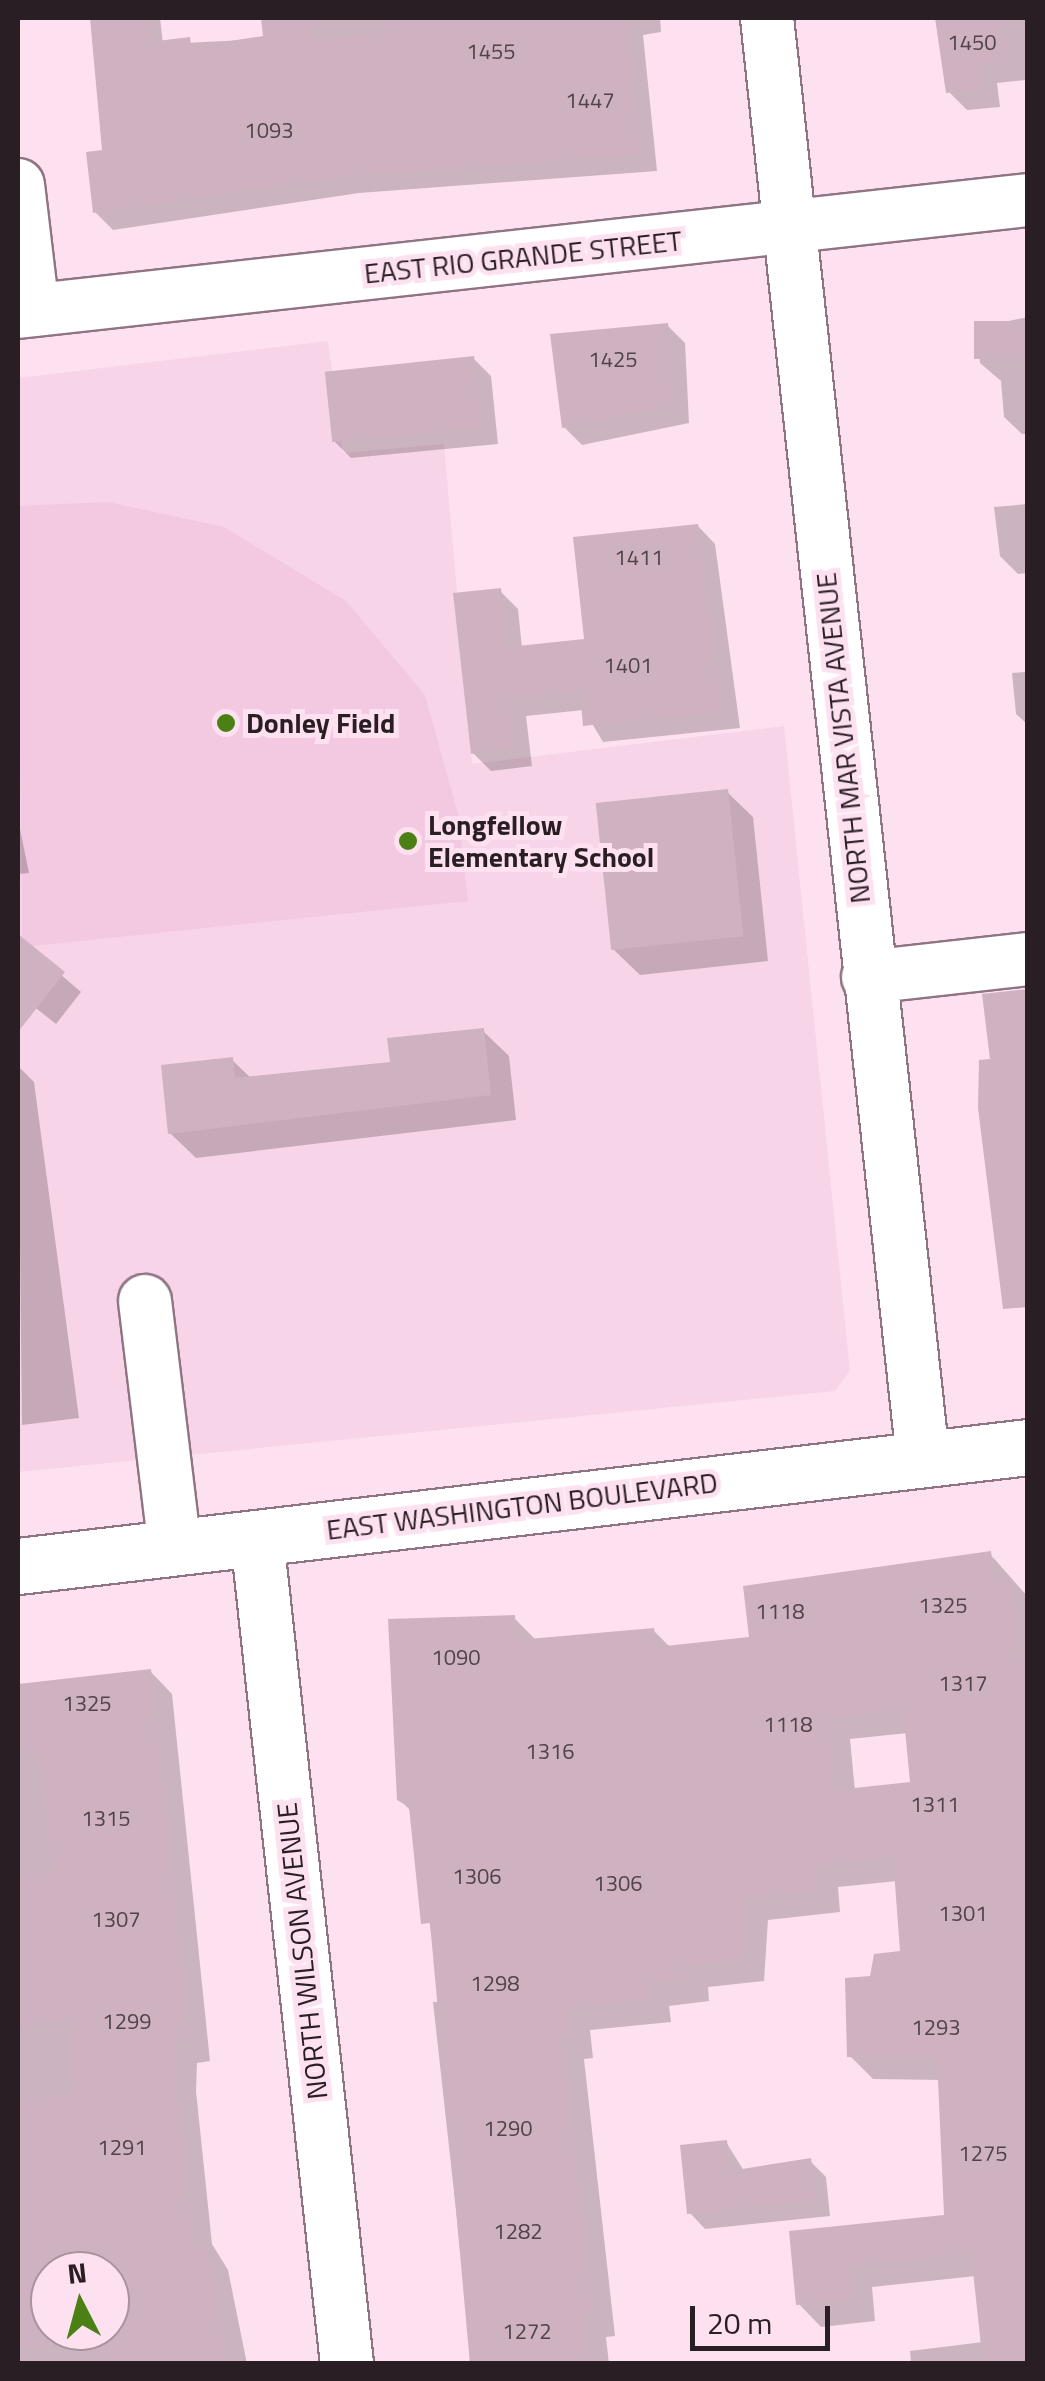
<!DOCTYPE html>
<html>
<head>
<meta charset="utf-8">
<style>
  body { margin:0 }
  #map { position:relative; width:1045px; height:2381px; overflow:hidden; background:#fee1f1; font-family:"Titillium Web",sans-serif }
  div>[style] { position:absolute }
  .built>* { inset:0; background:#f8d4e8 }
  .green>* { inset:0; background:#f3c8e1 }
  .shadow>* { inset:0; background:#0003 }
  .building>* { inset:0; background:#ceb2c1; transform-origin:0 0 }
  .roads { filter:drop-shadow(2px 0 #8f7584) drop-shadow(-2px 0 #8f7584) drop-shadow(0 2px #8f7584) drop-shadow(0 -2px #8f7584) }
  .minor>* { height:52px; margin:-26px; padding:0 26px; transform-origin:26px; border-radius:26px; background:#fff }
  .major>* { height:55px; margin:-27.5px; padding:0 27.5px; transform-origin:27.5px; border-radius:27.5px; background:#fff }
  .dots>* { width:28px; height:28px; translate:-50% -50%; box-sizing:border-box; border:5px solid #fee1f1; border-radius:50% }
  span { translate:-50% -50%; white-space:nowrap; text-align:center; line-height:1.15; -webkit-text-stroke:10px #fee1f1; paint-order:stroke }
  .number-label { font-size:22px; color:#52434b }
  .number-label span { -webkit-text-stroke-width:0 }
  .street-label { font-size:28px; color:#291e24 }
  .poi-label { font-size:28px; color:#291e24; font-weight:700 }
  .left { translate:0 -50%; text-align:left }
  .frame { position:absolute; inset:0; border:20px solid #291e24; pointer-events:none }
  .north { position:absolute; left:30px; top:2251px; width:100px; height:100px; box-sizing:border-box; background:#fee1f1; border:2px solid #a9939f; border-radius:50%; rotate:354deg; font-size:28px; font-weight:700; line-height:40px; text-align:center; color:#291e24 }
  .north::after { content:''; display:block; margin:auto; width:35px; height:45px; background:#4b8015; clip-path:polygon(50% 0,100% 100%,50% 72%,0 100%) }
  .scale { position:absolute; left:690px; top:2306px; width:140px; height:45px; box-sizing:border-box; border:5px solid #291e24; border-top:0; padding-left:12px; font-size:30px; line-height:35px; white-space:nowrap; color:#291e24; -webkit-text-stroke:8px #fee1f1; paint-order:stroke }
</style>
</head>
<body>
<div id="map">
  <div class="built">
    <i style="clip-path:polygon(328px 341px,343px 453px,444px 444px,472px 764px,784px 726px,850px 1371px,835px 1391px,18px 1472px,18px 378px)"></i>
  </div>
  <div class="green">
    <i style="clip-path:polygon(108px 502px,224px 527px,346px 601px,425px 695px,458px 814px,468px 901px,22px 947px,18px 506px)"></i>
  </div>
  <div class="shadow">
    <i style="clip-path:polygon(94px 18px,160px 18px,163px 44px,266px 39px,264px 18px,660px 18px,661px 32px,643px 35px,657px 171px,359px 193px,113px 230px,95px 212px,105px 152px)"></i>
    <i style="clip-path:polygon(938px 18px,1028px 18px,1025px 80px,997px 83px,1000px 107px,967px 110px,949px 92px)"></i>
    <i style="clip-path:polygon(1028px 317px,1028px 434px,1022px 434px,1004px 417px,1001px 381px,980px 363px,976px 328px)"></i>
    <i style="clip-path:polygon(667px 325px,685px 343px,689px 423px,582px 445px,564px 427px)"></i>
    <i style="clip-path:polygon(473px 358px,491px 376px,498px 444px,351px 458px,333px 440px)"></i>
    <i style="clip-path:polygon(1028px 504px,1028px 573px,1018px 574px,1000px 556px,994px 507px)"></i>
    <i style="clip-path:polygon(698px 526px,715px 544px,740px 728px,603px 742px,584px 710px,526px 716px,532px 766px,491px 771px,473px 753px,500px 591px,518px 609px,522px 648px,586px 641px)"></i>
    <i style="clip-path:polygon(1028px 641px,1028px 725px,1016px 714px,1012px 673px,1025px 672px)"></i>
    <i style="clip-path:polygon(727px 792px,753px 817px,768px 961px,640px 975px,614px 950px)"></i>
    <i style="clip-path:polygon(18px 819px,29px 873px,18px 874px)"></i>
    <i style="clip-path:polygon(19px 939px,81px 992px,56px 1024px,18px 994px)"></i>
    <i style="clip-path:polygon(483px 1031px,509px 1056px,516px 1120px,196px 1158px,170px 1133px,232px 1060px,252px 1079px,393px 1064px)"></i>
    <i style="clip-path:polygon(18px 1066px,34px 1082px,79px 1418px,22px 1425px)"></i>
    <i style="clip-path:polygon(evenodd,990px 1554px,1028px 1597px,1028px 2364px,911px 2364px,910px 2351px,983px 2342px,976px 2276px,872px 2287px,875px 2321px,821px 2327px,799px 2304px,791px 2234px,947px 2217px,941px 2080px,873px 2079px,850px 2056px,873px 1978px,903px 1953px,897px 1881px,838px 1887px,840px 1912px,768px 1920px,764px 1981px,708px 1987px,709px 2001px,669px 2006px,671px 2022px,590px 2030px,593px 2058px,584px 2059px,615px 2336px,606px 2337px,609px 2364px,473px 2364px,433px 2002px,442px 2002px,412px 1812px,399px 1799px,514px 1618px,537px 1641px,653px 1630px,671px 1648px,752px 1640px,990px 1554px,908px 1733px,913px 1785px,855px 1791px,850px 1739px,908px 1733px)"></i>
    <i style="clip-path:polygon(evenodd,151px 1672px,172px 1694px,210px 2061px,197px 2063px,196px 2091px,212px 2244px,228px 2270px,247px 2364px,18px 2364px,18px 1988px,62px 1983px,57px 1932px,18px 1937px,18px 1686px,151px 1672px,50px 2271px,110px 2271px,110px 2331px,50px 2331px,50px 2271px)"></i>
    <i style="clip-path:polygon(726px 2142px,744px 2171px,810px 2161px,826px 2177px,830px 2216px,705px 2229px,690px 2213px)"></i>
  </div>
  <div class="building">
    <i style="clip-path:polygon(90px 18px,146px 18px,149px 42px,190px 37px,191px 47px,263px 36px,261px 18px,311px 18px,313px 40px,386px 32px,384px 18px,626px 18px,641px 154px,340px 177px,93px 213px,86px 152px,102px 150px)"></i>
    <i style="clip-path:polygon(935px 18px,1003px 18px,1009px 63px,980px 66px,983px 90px,946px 93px)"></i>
    <i style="left:1028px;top:321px;width:38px;height:54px;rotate:90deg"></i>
    <i style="clip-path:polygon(668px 323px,672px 406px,562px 428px,550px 334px)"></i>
    <i style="left:474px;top:356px;width:71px;height:150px;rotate:84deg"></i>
    <i style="clip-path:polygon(698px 524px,723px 711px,583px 726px,580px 692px,509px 699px,515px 748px,471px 754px,453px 593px,501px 588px,507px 647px,584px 639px,573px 537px)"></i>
    <i style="left:728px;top:789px;width:148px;height:133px;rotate:84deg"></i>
    <i style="clip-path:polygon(18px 934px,65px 972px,18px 1032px)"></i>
    <i style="clip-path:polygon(1028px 989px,1028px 1307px,1003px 1309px,978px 1108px,979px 1060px,990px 1059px,982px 994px)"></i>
    <i style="clip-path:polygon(484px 1028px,491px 1095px,168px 1134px,161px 1065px,233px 1057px,235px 1078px,390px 1062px,387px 1038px)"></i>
    <i style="clip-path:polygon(evenodd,991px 1551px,994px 1577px,1009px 1575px,1028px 1702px,1028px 2364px,983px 2364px,971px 2253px,850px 2265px,854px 2299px,796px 2305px,789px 2231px,944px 2215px,937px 2058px,847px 2057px,845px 1978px,870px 1976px,874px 1954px,900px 1951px,893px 1857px,816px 1865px,819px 1890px,746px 1898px,742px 1959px,686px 1965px,688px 1979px,648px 1984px,650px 2000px,569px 2008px,572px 2036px,562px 2037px,593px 2314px,584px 2315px,590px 2364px,470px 2364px,430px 1923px,421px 1924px,409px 1807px,397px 1800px,388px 1619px,515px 1615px,517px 1640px,654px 1628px,656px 1647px,749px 1637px,743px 1586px,991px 1551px,903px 1709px,910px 1782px,836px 1790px,828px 1717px,903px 1709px)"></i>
    <i style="clip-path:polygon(evenodd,151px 1669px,190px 2040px,176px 2042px,175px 2068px,191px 2220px,197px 2247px,208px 2246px,228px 2364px,98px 2364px,96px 2342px,18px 2350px,18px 2099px,74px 2093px,67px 2021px,18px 2026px,18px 1874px,52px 1872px,39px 1755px,18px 1747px,18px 1684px,151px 1669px,50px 2271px,110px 2271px,110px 2331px,50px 2331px,50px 2271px)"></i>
    <i style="clip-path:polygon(727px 2140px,730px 2171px,811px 2158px,816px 2200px,687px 2214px,680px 2145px)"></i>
  </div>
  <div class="roads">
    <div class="minor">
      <i style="left:767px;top:18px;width:1449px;rotate:83.82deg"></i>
      <i style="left:18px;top:185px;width:126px;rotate:83.2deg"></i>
      <i style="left:18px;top:312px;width:1016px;rotate:-6.33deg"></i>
      <i style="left:868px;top:977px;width:161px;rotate:-6.4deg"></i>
      <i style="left:145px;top:1301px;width:249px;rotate:83.1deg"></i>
      <i style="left:257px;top:1538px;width:831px;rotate:83.78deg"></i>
    </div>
    <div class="major">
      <i style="left:18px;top:1566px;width:1017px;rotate:-6.72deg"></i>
    </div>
  </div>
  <div class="dots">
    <i style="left:226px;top:723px;background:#4b8015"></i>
    <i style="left:408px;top:841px;background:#4b8015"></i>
  </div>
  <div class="number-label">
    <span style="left:972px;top:43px">1450</span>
    <span style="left:491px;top:52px">1455</span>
    <span style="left:590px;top:101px">1447</span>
    <span style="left:269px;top:131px">1093</span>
    <span style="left:613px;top:360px">1425</span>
    <span style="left:639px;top:558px">1411</span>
    <span style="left:628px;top:666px">1401</span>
    <span style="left:943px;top:1606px">1325</span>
    <span style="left:780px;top:1612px">1118</span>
    <span style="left:456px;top:1658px">1090</span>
    <span style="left:963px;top:1684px">1317</span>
    <span style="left:87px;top:1704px">1325</span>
    <span style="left:788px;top:1725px">1118</span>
    <span style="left:550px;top:1752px">1316</span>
    <span style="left:935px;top:1805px">1311</span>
    <span style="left:106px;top:1819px">1315</span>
    <span style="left:477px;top:1877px">1306</span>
    <span style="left:618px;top:1884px">1306</span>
    <span style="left:963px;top:1914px">1301</span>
    <span style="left:116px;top:1920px">1307</span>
    <span style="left:495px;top:1984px">1298</span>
    <span style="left:127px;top:2022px">1299</span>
    <span style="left:936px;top:2028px">1293</span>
    <span style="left:508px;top:2129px">1290</span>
    <span style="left:122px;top:2148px">1291</span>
    <span style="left:983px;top:2154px">1275</span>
    <span style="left:518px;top:2232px">1282</span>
    <span style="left:527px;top:2332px">1272</span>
  </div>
  <div class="street-label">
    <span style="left:523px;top:257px;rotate:-6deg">EAST RIO GRANDE STREET</span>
    <span style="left:843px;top:738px;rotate:-96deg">NORTH MAR VISTA AVENUE</span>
    <span style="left:522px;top:1506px;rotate:-7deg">EAST WASHINGTON BOULEVARD</span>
    <span style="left:302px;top:1951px;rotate:-96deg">NORTH WILSON AVENUE</span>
  </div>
  <div class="poi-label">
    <span class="left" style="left:246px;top:723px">Donley Field</span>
    <span class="left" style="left:428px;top:841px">Longfellow<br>Elementary School</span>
  </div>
  <div class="frame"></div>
  <div class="north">N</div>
  <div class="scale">20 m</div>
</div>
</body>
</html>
